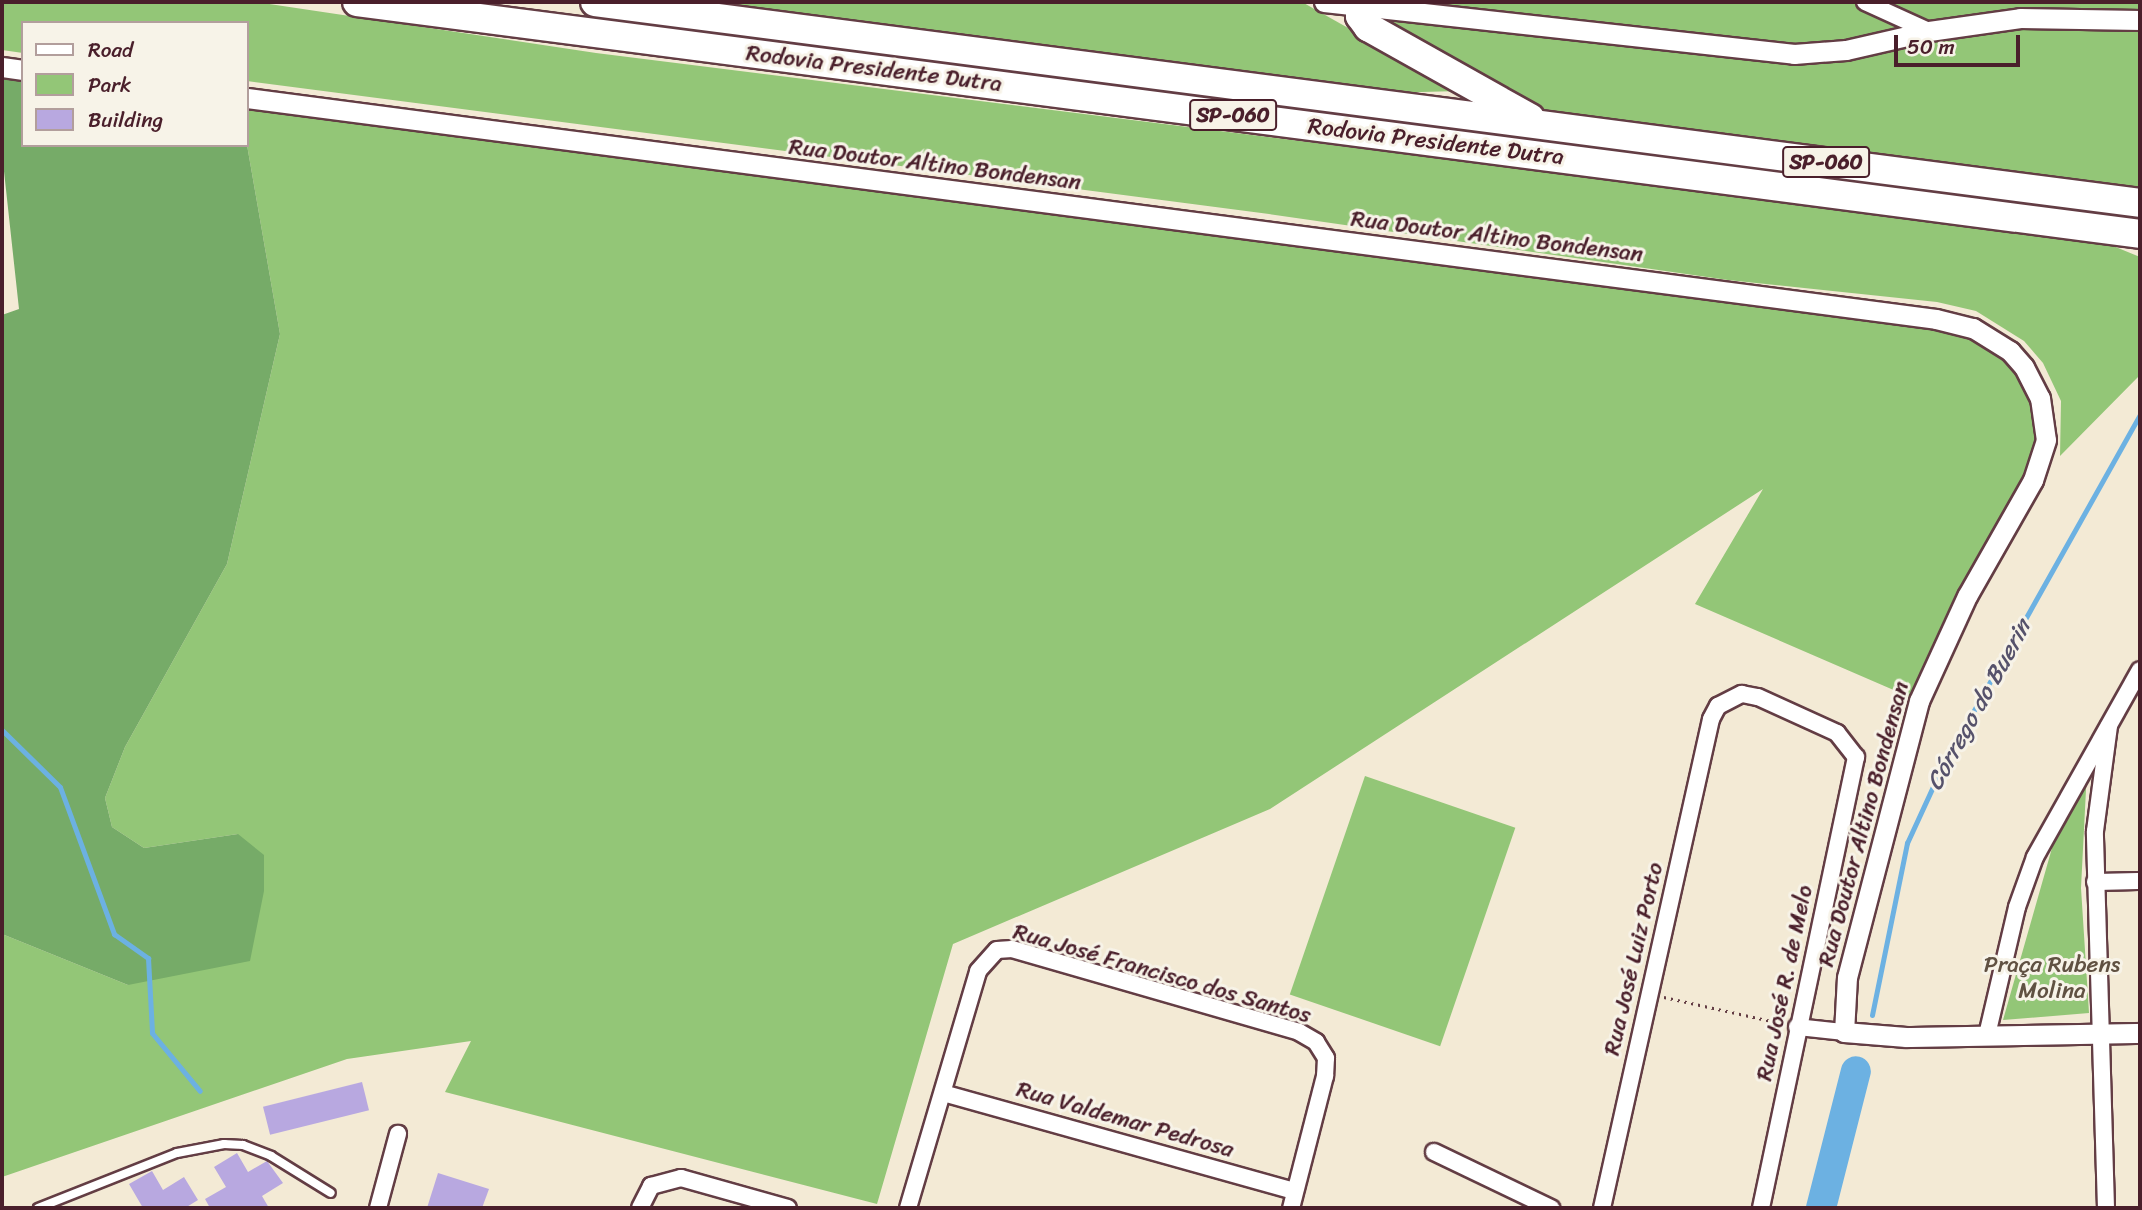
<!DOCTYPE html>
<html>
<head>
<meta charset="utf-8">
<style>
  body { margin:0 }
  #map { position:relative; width:2142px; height:1210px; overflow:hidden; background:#f3ead5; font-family:Sriracha,sans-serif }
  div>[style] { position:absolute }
  .green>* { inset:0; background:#93c677; transform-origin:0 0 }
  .forest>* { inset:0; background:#76ab68 }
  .stream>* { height:5px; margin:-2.5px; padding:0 2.5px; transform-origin:2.5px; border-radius:2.5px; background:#6cb1e2 }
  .river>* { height:30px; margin:-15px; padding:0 15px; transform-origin:15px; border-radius:15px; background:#6cb1e2 }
  .building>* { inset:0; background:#b8a8e0; transform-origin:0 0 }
  .path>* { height:2.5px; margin-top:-1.25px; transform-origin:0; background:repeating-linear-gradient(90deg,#633d44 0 2px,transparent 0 7px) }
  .roads { filter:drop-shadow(2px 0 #633d44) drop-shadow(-2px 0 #633d44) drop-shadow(0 2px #633d44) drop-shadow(0 -2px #633d44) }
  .service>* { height:8px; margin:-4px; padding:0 4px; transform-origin:4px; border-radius:4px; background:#fff }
  .minor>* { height:16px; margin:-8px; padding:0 8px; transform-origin:8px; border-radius:8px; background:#fff }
  .tertiary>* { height:19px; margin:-9.5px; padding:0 9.5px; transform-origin:9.5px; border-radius:9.5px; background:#fff }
  .motorway>* { height:28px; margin:-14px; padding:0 14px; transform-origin:14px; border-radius:14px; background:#fff }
  span { translate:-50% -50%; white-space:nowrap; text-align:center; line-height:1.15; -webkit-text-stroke:6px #f7f3e8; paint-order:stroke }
  .shield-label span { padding:2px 5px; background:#f7f3e8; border:2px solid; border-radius:5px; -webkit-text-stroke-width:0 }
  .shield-label { font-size:21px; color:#4a1f2b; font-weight:700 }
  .street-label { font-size:23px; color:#4a1f2b }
  .park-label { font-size:23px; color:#605142 }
  .water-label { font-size:24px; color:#56526b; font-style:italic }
  .frame { position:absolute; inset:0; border:4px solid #4a1f2b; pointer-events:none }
  .legend { position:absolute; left:21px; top:21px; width:228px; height:126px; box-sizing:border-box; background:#f7f3e8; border:2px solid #b29e9c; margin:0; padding:9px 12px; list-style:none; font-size:21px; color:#4a1f2b }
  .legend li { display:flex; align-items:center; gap:14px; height:35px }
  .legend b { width:35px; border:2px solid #b29e9c }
  .scale { position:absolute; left:1894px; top:35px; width:126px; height:32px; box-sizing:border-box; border:4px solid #4a1f2b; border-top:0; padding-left:9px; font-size:21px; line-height:24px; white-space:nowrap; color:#4a1f2b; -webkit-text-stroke:5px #f7f3e8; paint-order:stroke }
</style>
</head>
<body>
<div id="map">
  <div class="green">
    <i style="clip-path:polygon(2px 2px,256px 2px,596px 53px,2101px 241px,2140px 257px,2140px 375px,2060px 456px,2061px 401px,2043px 363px,2024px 341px,1976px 311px,1937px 302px,1728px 280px,1269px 214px,247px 81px,247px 23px,23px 23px,23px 53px,2px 50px)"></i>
    <i style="clip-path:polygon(595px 2px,1302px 2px,1460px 91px,1305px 95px)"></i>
    <i style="clip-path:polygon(1340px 2px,2140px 2px,2140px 193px,1541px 125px)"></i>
    <i style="clip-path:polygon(247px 97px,1955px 323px,2024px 367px,2046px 440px,1919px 701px,1695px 604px,1763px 489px,1270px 809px,953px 944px,877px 1204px,445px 1092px,471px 1041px,347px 1059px,2px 1177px,2px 934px,128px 985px,238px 834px,144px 848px,112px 827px,105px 798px,125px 747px,227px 564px,280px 334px,247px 145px)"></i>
    <i style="clip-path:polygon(2087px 770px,2081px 888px,2089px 1013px,2003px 1020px,2054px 841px)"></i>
    <i style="left:1365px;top:776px;width:159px;height:231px;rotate:19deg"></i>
  </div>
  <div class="forest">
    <i style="clip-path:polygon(2px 67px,23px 70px,23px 145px,247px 145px,280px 334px,227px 564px,125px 747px,105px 798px,112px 827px,144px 848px,238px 834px,264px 855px,264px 891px,250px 961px,128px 985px,2px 934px,2px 315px,19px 309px,2px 153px)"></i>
  </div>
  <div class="stream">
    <i style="left:2px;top:730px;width:81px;rotate:44.5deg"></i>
    <i style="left:60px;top:787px;width:157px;rotate:69.8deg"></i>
    <i style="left:114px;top:934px;width:42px;rotate:35.2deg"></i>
    <i style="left:148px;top:958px;width:75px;rotate:86.9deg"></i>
    <i style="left:152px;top:1033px;width:75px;rotate:50.4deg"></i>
    <i style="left:1872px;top:1015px;width:176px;rotate:-78.5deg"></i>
    <i style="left:1907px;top:843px;width:81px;rotate:-65.3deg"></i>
    <i style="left:1941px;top:769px;width:406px;rotate:-60.7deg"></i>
  </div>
  <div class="river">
    <i style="left:1821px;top:1208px;width:141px;rotate:-75.7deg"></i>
  </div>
  <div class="building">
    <i style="left:362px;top:1082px;width:29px;height:102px;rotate:76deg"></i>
    <i style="clip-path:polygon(237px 1153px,248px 1172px,267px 1161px,283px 1183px,262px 1196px,269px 1208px,210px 1208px,205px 1199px,226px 1187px,214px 1167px)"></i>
    <i style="clip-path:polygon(152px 1171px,163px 1190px,184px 1177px,198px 1200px,185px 1208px,143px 1208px,129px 1184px)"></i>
    <i style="clip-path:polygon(438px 1173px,489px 1189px,482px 1208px,427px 1208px)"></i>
  </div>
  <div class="path">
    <i style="left:1664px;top:997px;width:119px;rotate:12.6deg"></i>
  </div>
  <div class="roads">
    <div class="service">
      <i style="left:38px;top:1208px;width:149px;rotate:-21.6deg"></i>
      <i style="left:177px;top:1153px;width:48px;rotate:-10.8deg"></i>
      <i style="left:224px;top:1144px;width:19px;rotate:3deg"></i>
      <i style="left:243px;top:1145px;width:30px;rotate:21deg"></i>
      <i style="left:271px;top:1156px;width:70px;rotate:31.7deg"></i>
    </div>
    <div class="minor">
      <i style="left:1865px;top:2px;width:70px;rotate:24.4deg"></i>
      <i style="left:2095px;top:882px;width:45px;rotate:-1.3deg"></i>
      <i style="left:1797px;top:1027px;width:47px;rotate:6.1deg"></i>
      <i style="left:1987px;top:1035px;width:131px;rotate:-76.8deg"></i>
      <i style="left:2017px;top:907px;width:53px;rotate:-70.2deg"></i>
      <i style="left:2035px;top:857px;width:214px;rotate:-60.7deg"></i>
      <i style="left:943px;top:1093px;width:364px;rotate:15.6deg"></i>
      <i style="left:1434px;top:1152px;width:130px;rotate:25.6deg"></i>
      <i style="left:378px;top:1208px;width:77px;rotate:-74.9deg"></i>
      <i style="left:640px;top:1208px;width:25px;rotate:-63deg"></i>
      <i style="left:651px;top:1186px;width:31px;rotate:-15deg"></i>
      <i style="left:681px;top:1178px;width:111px;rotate:15.7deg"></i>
      <i style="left:908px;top:1208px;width:247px;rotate:-73.5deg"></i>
      <i style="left:978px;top:971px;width:28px;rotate:-48deg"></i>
      <i style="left:997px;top:950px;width:15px;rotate:-4deg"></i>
      <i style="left:1012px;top:949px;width:299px;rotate:16.1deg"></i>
      <i style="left:1299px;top:1032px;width:20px;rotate:30deg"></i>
      <i style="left:1316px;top:1042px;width:19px;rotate:58deg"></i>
      <i style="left:1326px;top:1058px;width:18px;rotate:93deg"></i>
      <i style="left:1325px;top:1076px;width:136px;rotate:104.4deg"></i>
      <i style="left:1602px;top:1208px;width:501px;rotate:-77.43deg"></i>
      <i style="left:1711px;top:719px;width:15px;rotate:-62deg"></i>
      <i style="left:1718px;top:706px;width:27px;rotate:-27deg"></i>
      <i style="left:1742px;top:694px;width:16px;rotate:11deg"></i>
      <i style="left:1758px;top:697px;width:87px;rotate:24.5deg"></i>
      <i style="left:1837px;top:733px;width:31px;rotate:52deg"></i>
      <i style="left:1856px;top:757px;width:461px;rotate:101.9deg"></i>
      <i style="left:2106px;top:1208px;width:377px;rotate:-91.7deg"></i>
      <i style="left:2095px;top:831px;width:106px;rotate:-82.4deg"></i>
    </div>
    <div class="tertiary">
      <i style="left:1324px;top:2px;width:473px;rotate:6.3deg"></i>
      <i style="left:1794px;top:54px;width:52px;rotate:-4.4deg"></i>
      <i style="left:1846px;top:50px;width:85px;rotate:-12.9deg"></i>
      <i style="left:1929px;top:31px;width:92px;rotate:-8.1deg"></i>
      <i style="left:2020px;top:18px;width:120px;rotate:1deg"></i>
      <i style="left:2px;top:67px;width:21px;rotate:8deg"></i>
      <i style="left:247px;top:98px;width:1703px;rotate:7.45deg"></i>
      <i style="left:1936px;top:319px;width:38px;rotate:14deg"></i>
      <i style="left:1973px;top:328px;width:44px;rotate:31.9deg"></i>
      <i style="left:2010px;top:351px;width:21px;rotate:49deg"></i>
      <i style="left:2024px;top:367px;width:35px;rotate:63deg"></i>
      <i style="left:2040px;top:398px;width:42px;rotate:81.9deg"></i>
      <i style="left:2046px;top:440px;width:42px;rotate:108deg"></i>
      <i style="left:2033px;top:480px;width:133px;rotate:119.6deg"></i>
      <i style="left:1967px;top:596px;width:115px;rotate:114.6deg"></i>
      <i style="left:1919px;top:701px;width:285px;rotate:104.6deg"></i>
      <i style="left:1847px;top:977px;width:55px;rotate:93.1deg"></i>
      <i style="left:1844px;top:1032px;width:62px;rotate:4.6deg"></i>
      <i style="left:1906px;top:1037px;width:234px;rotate:-1deg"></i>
    </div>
    <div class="motorway">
      <i style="left:357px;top:2px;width:1798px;rotate:7.41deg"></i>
      <i style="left:595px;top:2px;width:1558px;rotate:7.41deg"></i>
      <i style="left:1360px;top:6px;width:10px;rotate:90deg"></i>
      <i style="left:1360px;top:16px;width:14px;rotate:54deg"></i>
      <i style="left:1368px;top:27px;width:186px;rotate:29.3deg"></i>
    </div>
  </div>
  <div class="shield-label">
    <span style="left:1233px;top:115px">SP-060</span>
    <span style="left:1826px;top:162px">SP-060</span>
  </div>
  <div class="street-label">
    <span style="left:874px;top:69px;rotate:7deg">Rodovia Presidente Dutra</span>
    <span style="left:1436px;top:142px;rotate:7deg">Rodovia Presidente Dutra</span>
    <span style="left:935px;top:165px;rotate:7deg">Rua Doutor Altino Bondensan</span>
    <span style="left:1497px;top:237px;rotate:7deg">Rua Doutor Altino Bondensan</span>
    <span style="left:1864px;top:824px;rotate:-75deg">Rua Doutor Altino Bondensan</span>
    <span style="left:1634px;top:959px;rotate:-77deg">Rua José Luiz Porto</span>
    <span style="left:1162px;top:974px;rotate:16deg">Rua José Francisco dos Santos</span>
    <span style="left:1785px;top:983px;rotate:-78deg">Rua José R. de Melo</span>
    <span style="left:1125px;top:1120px;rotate:16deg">Rua Valdemar Pedrosa</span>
  </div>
  <div class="park-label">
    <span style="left:2052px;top:978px">Praça Rubens<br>Molina</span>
  </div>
  <div class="water-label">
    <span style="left:1979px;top:705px;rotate:-61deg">Córrego do Buerin</span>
  </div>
  <div class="frame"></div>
  <ul class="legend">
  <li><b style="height:9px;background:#fff"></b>Road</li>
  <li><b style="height:19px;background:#93c677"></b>Park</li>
  <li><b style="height:19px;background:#b8a8e0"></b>Building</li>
  </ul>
  <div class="scale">50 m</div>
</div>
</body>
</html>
